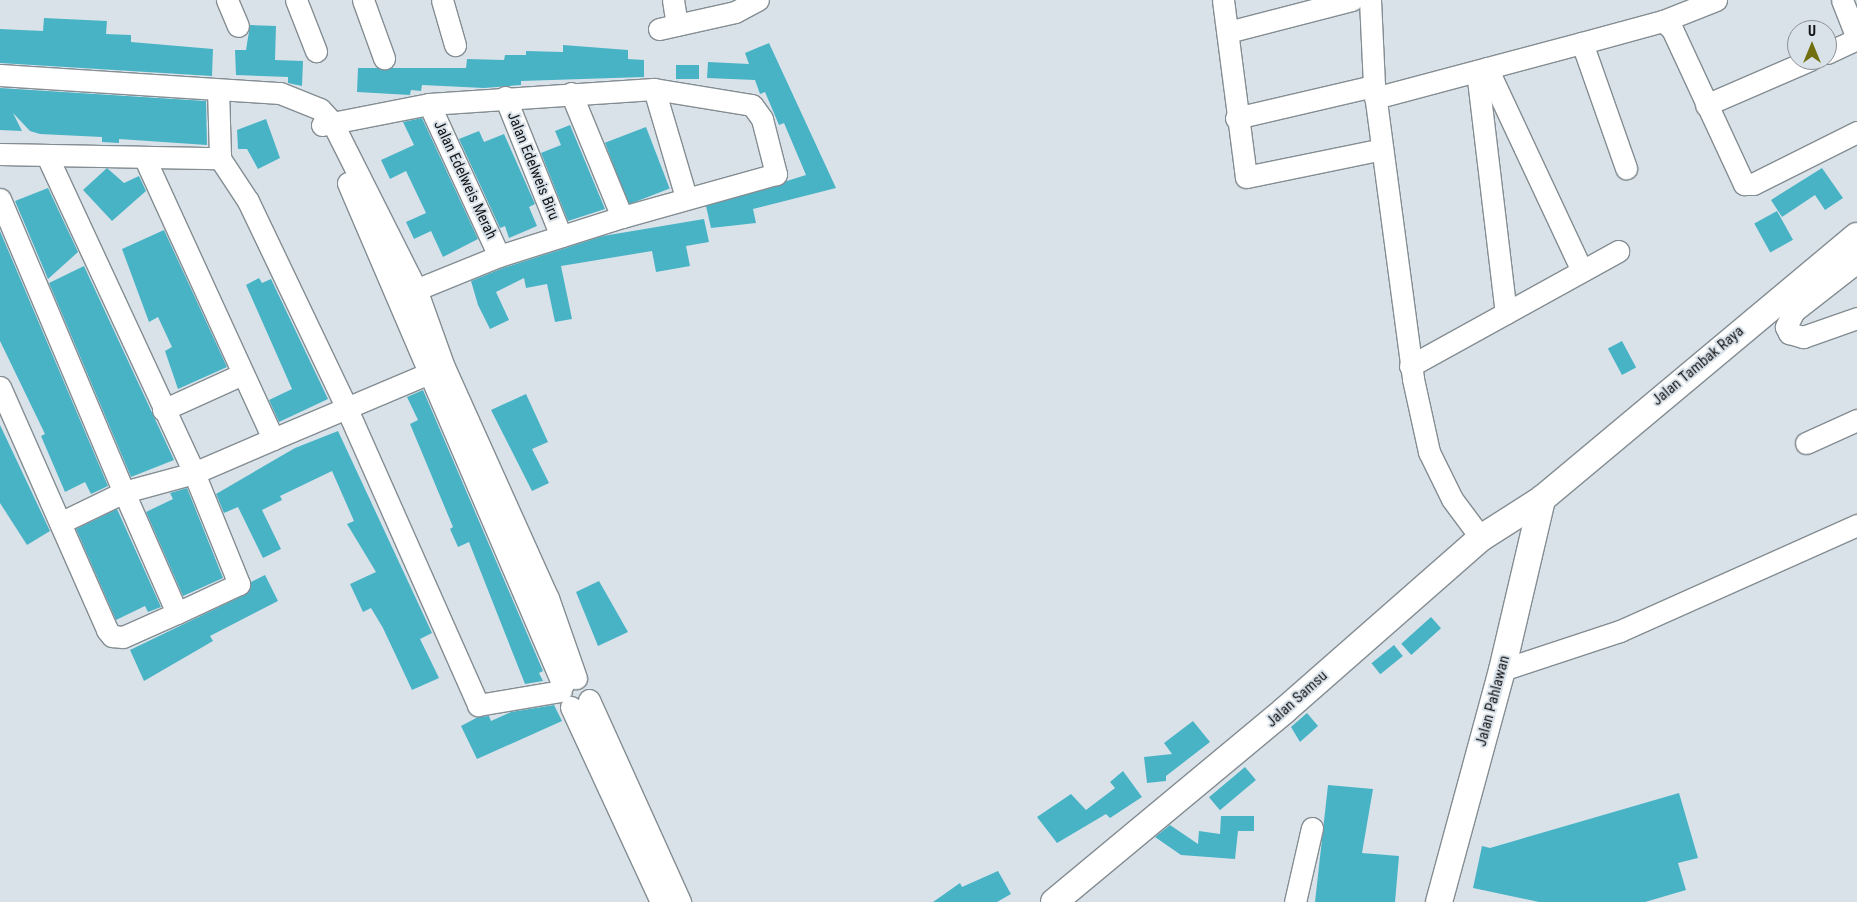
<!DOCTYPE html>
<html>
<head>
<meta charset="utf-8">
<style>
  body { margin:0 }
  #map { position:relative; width:1857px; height:902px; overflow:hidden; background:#d9e2e9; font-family:"Roboto Condensed",sans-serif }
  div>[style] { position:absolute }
  .building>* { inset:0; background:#49b3c6; transform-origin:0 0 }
  .roads { filter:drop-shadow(1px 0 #848d92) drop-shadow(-1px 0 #848d92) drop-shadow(0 1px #848d92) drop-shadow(0 -1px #848d92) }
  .minor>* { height:21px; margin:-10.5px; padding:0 10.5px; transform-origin:10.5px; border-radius:10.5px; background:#fff }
  .tertiary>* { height:26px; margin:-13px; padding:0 13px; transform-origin:13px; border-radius:13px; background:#fff }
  span { translate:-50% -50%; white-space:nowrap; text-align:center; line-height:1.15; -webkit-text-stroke:4px #d9e2e9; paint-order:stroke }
  .street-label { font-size:15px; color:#131618 }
  .north { position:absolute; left:1787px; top:20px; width:50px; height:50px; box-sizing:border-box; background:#d9e2e9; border:1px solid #8a9095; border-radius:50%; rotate:0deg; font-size:14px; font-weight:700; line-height:20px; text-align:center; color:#131618 }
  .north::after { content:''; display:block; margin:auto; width:18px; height:22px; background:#726f10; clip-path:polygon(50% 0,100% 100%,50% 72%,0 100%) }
</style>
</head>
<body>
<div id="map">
  <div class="building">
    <i style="clip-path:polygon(44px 18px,107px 21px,106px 34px,131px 35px,131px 42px,213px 49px,212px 76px,0 63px,0 29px,43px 31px)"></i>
    <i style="clip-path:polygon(250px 25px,276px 26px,275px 60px,303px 61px,302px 86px,288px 83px,288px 77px,236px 75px,235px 50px,246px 50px)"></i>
    <i style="clip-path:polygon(769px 43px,836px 188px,753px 209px,756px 223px,711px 228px,706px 206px,806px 175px,784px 123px,779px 125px,765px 92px,760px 94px,755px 80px,707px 78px,708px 62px,749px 64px,745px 53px)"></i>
    <i style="clip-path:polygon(563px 45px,628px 50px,628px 59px,644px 60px,644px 77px,521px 81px,521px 85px,484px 88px,422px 85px,421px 91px,411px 90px,410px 95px,357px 92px,358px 68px,466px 68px,467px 59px,504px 60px,505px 55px,526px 55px,526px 51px,563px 52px)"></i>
    <i style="left:676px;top:65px;width:23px;height:14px"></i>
    <i style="clip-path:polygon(0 88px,206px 101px,207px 145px,119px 139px,119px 143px,102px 142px,102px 137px,40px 134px,30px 131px,13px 113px,22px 131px,0 130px)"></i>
    <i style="clip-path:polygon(422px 118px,478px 239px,443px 257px,431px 231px,414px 239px,406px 222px,426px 213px,406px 171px,390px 179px,381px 160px,414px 145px,403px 122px)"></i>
    <i style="clip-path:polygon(266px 119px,280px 158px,258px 169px,247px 149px,238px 149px,237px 130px)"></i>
    <i style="clip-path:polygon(570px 125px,605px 209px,568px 221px,541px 153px,561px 145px,555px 131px)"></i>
    <i style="left:646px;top:127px;width:66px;height:44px;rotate:69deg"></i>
    <i style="clip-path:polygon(479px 131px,484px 142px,504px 134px,535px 204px,529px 207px,537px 226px,509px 238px,505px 226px,500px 228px,459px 139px)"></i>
    <i style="clip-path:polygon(107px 168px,124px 183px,139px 176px,146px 191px,112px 221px,83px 190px)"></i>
    <i style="clip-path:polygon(1822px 168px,1843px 198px,1825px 210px,1815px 195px,1782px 217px,1771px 200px)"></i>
    <i style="clip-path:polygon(48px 188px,78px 252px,48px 279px,15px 201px)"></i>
    <i style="left:1777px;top:211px;width:33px;height:26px;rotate:61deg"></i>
    <i style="clip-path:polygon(704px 219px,709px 242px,686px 246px,690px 266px,656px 272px,652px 251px,561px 266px,572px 319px,555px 322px,547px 284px,526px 288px,524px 278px,496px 292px,509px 320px,490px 329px,478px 305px,471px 281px,503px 268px,603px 236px)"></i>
    <i style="clip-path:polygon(164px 230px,227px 367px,178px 389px,165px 351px,172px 347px,158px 317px,149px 322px,122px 249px)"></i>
    <i style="clip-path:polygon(0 231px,108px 486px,91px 494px,85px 482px,65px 492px,41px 436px,45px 434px,0 341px)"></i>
    <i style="clip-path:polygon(84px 266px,174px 460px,131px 477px,49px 283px)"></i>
    <i style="clip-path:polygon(259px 278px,262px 283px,271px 279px,328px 399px,279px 422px,269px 400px,292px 389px,246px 285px)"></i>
    <i style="left:1622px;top:341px;width:30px;height:16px;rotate:62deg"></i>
    <i style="clip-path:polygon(423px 390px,543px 671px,539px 673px,543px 681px,525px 684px,469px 542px,458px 547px,450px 529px,453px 527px,410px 424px,418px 420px,407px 397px)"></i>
    <i style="clip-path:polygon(526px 394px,548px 442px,532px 449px,549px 483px,532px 491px,491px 410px)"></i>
    <i style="clip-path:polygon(0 425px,50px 531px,27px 545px,0 503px)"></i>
    <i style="clip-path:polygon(338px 431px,432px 633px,420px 639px,439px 678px,412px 690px,383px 628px,371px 608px,363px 612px,350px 584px,376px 572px,347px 524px,354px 521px,332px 471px,280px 496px,282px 500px,262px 510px,281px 549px,263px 558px,238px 507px,224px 513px,216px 494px,295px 448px)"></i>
    <i style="clip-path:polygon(187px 488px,223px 578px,183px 596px,146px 512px,173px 499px,170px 493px)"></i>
    <i style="clip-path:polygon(117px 509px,161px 607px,148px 612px,145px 606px,116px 620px,76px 529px)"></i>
    <i style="clip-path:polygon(265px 575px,278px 601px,210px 636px,213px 641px,144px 681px,130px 650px,244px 595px,251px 582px)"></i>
    <i style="clip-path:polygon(599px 581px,628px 632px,598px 646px,576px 592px)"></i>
    <i style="left:1431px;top:617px;width:15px;height:40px;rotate:48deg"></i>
    <i style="left:1394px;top:645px;width:14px;height:29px;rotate:51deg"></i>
    <i style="clip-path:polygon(554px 705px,562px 721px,477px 759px,461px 726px,478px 717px,489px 716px,491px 721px,511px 712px)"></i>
    <i style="clip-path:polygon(1307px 713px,1318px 726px,1300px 742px,1291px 727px)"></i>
    <i style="clip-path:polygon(1193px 721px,1210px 742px,1166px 776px,1166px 781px,1147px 783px,1144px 757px,1172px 754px,1164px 743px)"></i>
    <i style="left:1245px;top:767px;width:17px;height:47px;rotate:50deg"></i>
    <i style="clip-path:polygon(1123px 771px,1142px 797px,1110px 818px,1106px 814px,1057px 843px,1037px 817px,1071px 794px,1086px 810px,1115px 788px,1110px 782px)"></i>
    <i style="clip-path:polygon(1328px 785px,1373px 789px,1362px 853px,1399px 856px,1395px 902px,1315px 902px)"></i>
    <i style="clip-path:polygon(1679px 793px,1698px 858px,1678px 863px,1686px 890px,1645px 902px,1539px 902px,1473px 888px,1482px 846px,1490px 848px)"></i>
    <i style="clip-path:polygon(1221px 816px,1254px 816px,1254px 831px,1238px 831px,1235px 859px,1181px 855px,1155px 837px,1170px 825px,1198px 844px,1199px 831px,1220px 834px)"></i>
    <i style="clip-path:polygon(998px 871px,1011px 894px,997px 902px,933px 902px,960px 883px,962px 887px)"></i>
  </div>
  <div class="roads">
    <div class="minor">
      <i style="left:227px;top:0;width:28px;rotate:67deg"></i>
      <i style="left:296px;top:0;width:55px;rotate:68.6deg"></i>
      <i style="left:363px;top:0;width:62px;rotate:70.1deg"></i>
      <i style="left:442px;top:0;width:47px;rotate:73.9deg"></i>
      <i style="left:673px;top:0;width:25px;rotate:81deg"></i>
      <i style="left:1223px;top:0;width:178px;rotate:82.6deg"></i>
      <i style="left:1246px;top:177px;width:139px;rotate:-11.6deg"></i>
      <i style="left:1370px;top:0;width:86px;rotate:87.3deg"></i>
      <i style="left:1374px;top:86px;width:296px;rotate:82.4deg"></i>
      <i style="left:1413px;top:379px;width:75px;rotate:77.6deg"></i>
      <i style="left:1429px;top:452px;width:52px;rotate:63.9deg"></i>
      <i style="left:1452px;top:499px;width:49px;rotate:53.4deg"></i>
      <i style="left:1842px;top:0;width:41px;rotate:68.5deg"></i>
      <i style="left:1663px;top:21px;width:12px;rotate:42deg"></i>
      <i style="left:1672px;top:29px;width:171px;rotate:65.1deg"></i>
      <i style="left:1744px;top:184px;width:9px"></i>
      <i style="left:1753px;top:184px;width:116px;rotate:-26.6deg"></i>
      <i style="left:659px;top:29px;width:78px;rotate:-12.6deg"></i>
      <i style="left:735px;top:12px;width:26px;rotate:-28deg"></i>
      <i style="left:1228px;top:32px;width:128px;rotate:-14.5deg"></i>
      <i style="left:1582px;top:43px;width:84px;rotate:-15.2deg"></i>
      <i style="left:1663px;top:21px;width:57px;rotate:-21.6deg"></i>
      <i style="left:1827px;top:53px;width:33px;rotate:-25deg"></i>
      <i style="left:1487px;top:68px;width:224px;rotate:64.9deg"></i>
      <i style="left:1477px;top:71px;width:244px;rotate:83.2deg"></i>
      <i style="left:0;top:75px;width:281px;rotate:3.7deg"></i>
      <i style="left:280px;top:93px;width:43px;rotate:21.8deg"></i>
      <i style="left:320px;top:109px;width:18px;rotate:47deg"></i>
      <i style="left:332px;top:122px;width:187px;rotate:63.3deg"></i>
      <i style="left:416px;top:289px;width:83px;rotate:70.3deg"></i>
      <i style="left:444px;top:367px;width:253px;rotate:65.8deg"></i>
      <i style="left:548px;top:598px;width:85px;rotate:70.7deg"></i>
      <i style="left:654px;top:89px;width:113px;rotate:73.5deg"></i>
      <i style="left:505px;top:97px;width:150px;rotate:68.1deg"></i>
      <i style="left:1375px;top:98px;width:214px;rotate:-14.9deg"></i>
      <i style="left:1582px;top:43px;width:133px;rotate:70.6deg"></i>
      <i style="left:429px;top:104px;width:167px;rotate:65.3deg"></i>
      <i style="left:1706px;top:105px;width:113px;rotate:-23.4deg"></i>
      <i style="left:1236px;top:118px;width:142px;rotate:-13.1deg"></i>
      <i style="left:322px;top:125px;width:109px;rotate:-11.1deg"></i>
      <i style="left:429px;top:104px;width:225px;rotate:-3.8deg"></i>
      <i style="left:654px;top:89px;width:99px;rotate:9.3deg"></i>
      <i style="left:752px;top:105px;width:17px;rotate:54deg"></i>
      <i style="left:762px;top:119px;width:57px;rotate:75.7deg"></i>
      <i style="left:776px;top:174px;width:160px;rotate:164.4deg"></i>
      <i style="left:0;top:154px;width:217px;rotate:1.1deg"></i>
      <i style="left:217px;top:158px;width:4px;rotate:-34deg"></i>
      <i style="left:220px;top:156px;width:66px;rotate:-91.7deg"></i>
      <i style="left:219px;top:157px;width:53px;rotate:56.6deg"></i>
      <i style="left:248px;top:201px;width:230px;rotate:64.5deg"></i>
      <i style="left:347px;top:409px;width:324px;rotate:66.1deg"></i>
      <i style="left:478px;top:705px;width:84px;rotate:-9.6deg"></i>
      <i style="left:48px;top:158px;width:347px;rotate:65.1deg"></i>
      <i style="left:194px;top:473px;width:120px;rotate:67.9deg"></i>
      <i style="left:239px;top:584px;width:68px;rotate:154.9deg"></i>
      <i style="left:177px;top:613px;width:132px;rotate:-113.7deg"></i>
      <i style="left:124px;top:492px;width:71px;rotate:154.2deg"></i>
      <i style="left:145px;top:159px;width:308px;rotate:65.4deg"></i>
      <i style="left:273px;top:439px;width:182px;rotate:-22.9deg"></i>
      <i style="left:348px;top:183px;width:546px;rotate:66.82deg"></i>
      <i style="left:0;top:199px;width:318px;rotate:67.1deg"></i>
      <i style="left:124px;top:492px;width:73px;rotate:-15.2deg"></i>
      <i style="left:194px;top:473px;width:86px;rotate:-23.3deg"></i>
      <i style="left:1857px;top:262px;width:80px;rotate:142.1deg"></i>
      <i style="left:1794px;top:311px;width:18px;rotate:117deg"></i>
      <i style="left:1786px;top:327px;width:7px;rotate:63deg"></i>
      <i style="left:1789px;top:333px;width:15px;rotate:16deg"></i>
      <i style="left:1803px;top:337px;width:57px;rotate:-19.4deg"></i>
      <i style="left:403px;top:295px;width:104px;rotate:-22.1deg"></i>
      <i style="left:499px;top:256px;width:129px;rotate:-17.6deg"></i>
      <i style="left:622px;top:217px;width:134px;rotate:-112.4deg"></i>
      <i style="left:1410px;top:366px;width:238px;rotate:-28.9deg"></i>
      <i style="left:0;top:387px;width:266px;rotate:66.2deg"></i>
      <i style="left:107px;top:630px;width:8px;rotate:50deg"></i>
      <i style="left:112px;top:636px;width:11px;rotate:5deg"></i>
      <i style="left:123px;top:637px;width:59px;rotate:-24deg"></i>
      <i style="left:163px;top:410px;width:85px;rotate:-24.4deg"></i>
      <i style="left:1806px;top:443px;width:56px;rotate:-24.3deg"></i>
      <i style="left:1502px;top:670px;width:124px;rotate:-18.3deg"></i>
      <i style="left:1620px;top:631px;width:260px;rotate:-24.1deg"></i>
      <i style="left:589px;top:700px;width:222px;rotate:65.7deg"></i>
      <i style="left:571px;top:707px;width:215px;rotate:65.2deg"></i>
      <i style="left:1295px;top:902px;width:76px;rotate:-77.1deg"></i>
    </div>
    <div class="tertiary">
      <i style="left:1054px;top:902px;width:300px;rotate:-39.7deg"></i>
      <i style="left:1285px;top:710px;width:261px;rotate:-41.3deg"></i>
      <i style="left:1481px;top:538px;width:72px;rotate:-32.6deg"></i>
      <i style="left:1542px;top:499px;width:410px;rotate:-39.9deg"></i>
      <i style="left:1439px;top:902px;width:240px;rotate:-74.8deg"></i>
      <i style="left:1502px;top:670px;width:176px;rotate:-76.8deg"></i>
    </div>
  </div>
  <div class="street-label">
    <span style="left:533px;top:166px;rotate:68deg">Jalan Edelweis Biru</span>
    <span style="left:465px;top:180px;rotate:65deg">Jalan Edelweis Merah</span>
    <span style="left:1698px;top:366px;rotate:-40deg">Jalan Tambak Raya</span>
    <span style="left:1297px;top:699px;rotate:-42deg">Jalan Samsu</span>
    <span style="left:1493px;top:701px;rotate:-75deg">Jalan Pahlawan</span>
  </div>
  <div class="north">U</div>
</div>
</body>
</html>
